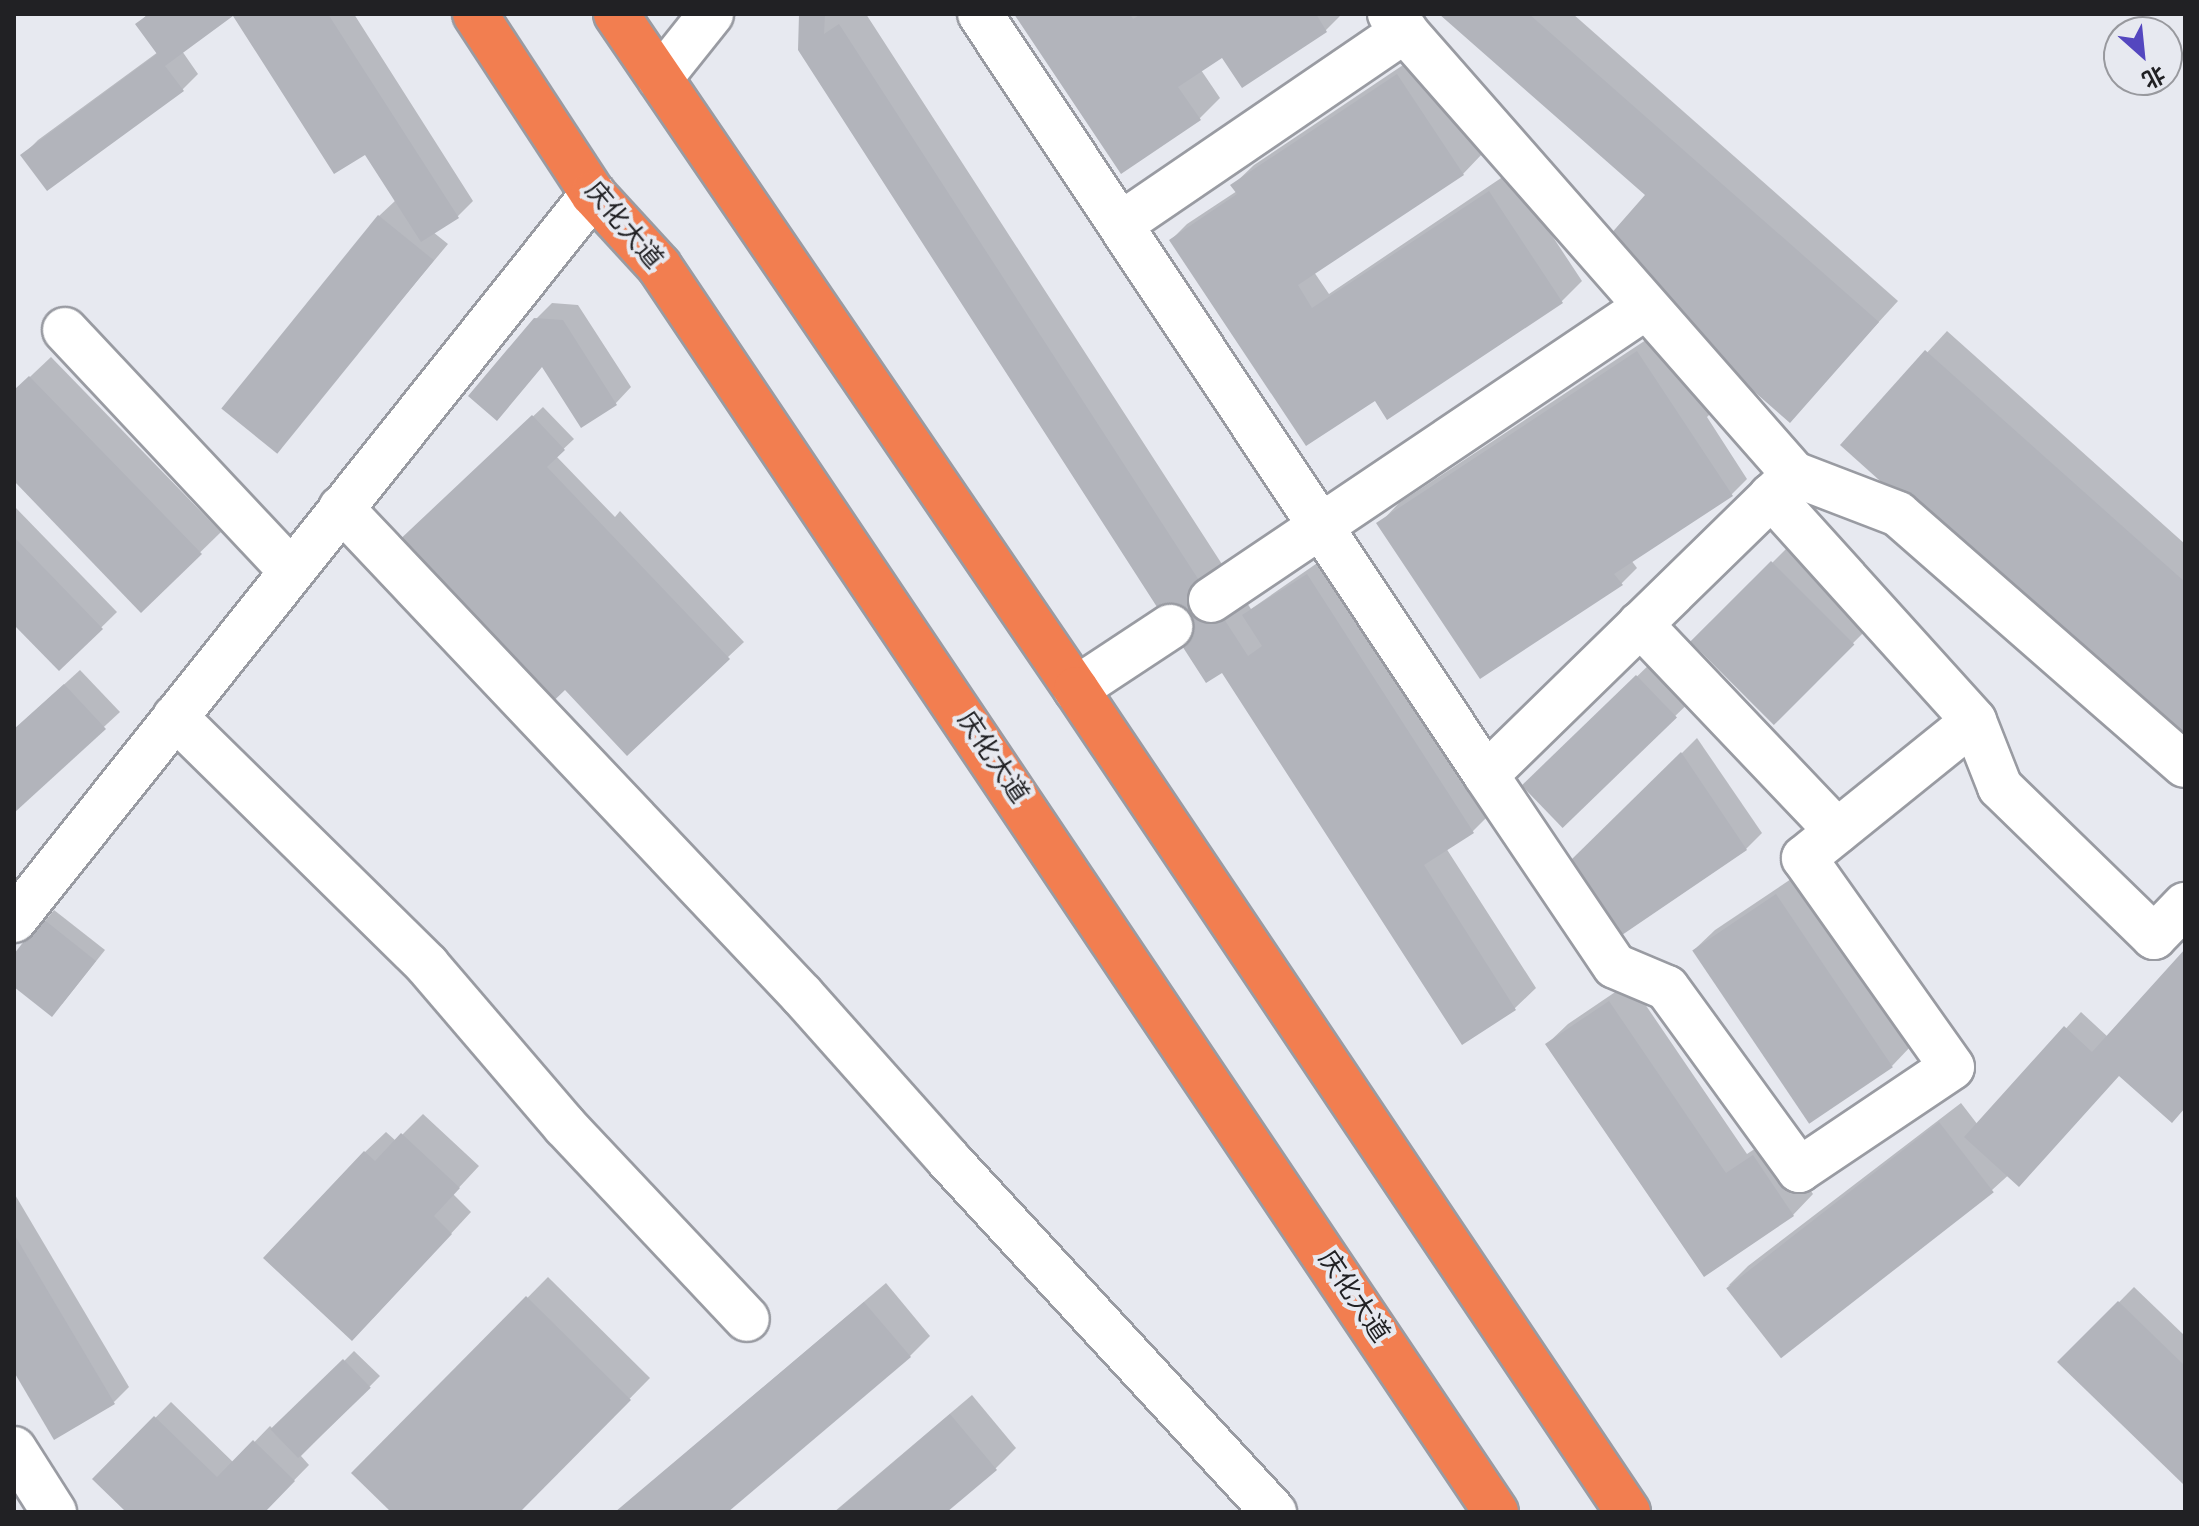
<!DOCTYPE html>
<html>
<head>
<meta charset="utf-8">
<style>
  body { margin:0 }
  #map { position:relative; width:2199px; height:1526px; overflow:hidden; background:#e7e9f0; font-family:"Sofia Sans Condensed","Noto Sans SC",sans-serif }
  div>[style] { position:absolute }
  .shadow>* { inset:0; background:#0003; transform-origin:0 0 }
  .building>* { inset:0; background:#b2b4bb; transform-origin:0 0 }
  .roads { filter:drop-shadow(2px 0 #999ba2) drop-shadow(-2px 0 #999ba2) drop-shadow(0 2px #999ba2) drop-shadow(0 -2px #999ba2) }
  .minor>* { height:44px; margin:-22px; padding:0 22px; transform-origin:22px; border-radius:22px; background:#fff }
  .highway>* { height:44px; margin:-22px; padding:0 22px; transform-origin:22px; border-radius:22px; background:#f27e50 }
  span { translate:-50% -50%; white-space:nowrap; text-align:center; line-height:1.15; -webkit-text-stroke:8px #e7e9f0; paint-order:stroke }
  .street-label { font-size:26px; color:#212124 }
  .frame { position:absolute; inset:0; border:16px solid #212124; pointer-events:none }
  .north { position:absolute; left:2103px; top:16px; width:80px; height:80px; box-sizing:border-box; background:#e7e9f0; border:2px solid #98999e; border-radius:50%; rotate:153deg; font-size:22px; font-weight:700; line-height:32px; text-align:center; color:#212124 }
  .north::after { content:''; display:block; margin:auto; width:28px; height:36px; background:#5447bf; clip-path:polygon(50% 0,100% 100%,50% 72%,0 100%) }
</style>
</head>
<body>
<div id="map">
  <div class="shadow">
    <i style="clip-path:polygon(148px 14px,232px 14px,182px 51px,198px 74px,182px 90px,23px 155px,38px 140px,158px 52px,137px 24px)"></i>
    <i style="clip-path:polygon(234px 14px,354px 14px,473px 201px,458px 216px,433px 232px,448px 244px,276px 450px,379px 216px,396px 200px,365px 152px)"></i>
    <i style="clip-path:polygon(801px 14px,866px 14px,1251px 609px,1323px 559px,1488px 816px,1473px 831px,1446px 848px,1536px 988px,1515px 1008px,1463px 1042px)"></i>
    <i style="clip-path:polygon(1017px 14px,1342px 14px,1326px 30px,1243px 86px,1223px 55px,1201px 70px,1220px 98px,1199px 119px)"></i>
    <i style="clip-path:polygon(1443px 14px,1573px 14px,1898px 301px,1855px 348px,1648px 195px)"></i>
    <i style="clip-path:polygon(1418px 55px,1483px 153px,1463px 174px,1314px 272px,1329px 294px,1510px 172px,1582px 281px,1562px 301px,1387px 417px,1375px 398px,1171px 240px,1187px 224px,1237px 191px,1233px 185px,1254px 165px)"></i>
    <i style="clip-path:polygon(552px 303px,578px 305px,631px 387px,616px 403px,582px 425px,543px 365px,512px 402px,536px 319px)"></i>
    <i style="clip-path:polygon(1947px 331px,2185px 544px,2185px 751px,1842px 445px)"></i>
    <i style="clip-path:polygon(1658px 332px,1712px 412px,1707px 417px,1747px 479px,1732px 494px,1631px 560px,1637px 568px,1621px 584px,1379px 524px,1399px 503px)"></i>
    <i style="clip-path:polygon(51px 357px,221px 532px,141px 610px,14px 478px,14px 392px)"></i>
    <i style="clip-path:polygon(543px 407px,574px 439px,556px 456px,615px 517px,620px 511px,744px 642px,728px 657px,565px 687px,396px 546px)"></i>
    <i style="clip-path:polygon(14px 506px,117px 612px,59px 669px,14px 622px)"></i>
    <i style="left:1788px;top:547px;width:114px;height:134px;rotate:45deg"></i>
    <i style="left:1653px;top:661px;width:55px;height:179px;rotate:46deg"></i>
    <i style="clip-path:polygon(80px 670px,120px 712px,14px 810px,14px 730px)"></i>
    <i style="clip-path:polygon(1697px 738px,1762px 833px,1746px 849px,1622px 933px,1574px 861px)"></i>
    <i style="clip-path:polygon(1797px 875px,1912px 1045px,1892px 1066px,1694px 950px,1715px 930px)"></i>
    <i style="clip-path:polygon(54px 910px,105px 950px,62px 1004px,14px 985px,14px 958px)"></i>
    <i style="clip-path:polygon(2185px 952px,2185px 1107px,2120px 1074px,1992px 1190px,1728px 1286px,1748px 1266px,1961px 1103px,1978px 1125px,2081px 1012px,2108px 1037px)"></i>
    <i style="clip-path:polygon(1630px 982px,1747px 1154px,1774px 1136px,1813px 1194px,1793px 1215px,1704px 1275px,1547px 1044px,1568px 1024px)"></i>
    <i style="clip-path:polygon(423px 1114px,479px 1166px,453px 1194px,471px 1212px,373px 1318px,365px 1152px,386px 1132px,396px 1141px)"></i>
    <i style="clip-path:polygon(14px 1193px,129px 1387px,114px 1402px,14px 1368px)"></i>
    <i style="clip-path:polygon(548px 1277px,650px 1378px,518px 1512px,394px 1512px,354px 1473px)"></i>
    <i style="clip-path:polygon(886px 1283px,930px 1336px,910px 1356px,725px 1512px,616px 1512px)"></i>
    <i style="clip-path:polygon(2134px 1287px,2185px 1336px,2183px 1482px,2060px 1362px)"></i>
    <i style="clip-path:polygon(354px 1351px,380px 1376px,301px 1456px,309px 1465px,263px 1512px,129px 1512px,95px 1479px,171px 1402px,234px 1463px,270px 1426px,275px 1431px)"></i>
    <i style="clip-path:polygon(972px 1395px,1016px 1448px,996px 1468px,944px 1512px,834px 1512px)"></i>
  </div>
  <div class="building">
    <i style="clip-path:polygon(149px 14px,328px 14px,459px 218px,421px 242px,365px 155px,334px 174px,233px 16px,165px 66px,184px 91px,47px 191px,20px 155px,157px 54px,135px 24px)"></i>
    <i style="clip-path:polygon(799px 14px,825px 14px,824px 34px,839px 24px,1248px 656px,1262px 646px,1242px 615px,1307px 574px,1474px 833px,1424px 865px,1516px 1010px,1462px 1045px,1222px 673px,1206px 683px,798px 50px)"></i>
    <i style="clip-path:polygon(1014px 14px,1130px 14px,1133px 19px,1141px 14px,1316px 14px,1327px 32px,1242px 88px,1222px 58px,1178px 87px,1201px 120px,1121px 174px)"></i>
    <i style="clip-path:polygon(1439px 14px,1529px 14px,1879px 322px,1790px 423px,1677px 324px,1609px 236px,1645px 195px)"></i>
    <i style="clip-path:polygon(1397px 74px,1464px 175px,1298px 285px,1312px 308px,1489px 191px,1563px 303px,1387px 420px,1375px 401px,1306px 446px,1169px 240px,1237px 194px,1230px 185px)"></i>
    <i style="left:378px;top:215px;width:72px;height:249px;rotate:39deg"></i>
    <i style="clip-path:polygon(534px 318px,563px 320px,617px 405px,581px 428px,542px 367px,497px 421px,468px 396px)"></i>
    <i style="clip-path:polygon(1925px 350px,2185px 582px,2185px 754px,1840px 445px)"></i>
    <i style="clip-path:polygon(1637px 351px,1733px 496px,1614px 574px,1623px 585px,1480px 679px,1376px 523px)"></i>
    <i style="clip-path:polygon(29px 376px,202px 554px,141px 613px,14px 481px,14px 390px)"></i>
    <i style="clip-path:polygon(532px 415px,565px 450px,547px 467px,730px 659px,627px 756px,565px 690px,542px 712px,393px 546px)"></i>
    <i style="clip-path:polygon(14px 537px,103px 629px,59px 671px,14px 625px)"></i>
    <i style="left:1771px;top:561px;width:118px;height:114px;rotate:45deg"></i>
    <i style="left:1636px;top:675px;width:59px;height:159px;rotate:46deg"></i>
    <i style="clip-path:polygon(64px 684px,106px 729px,14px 813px,14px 729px)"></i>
    <i style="clip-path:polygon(1681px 752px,1747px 850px,1622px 935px,1571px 860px)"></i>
    <i style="left:1776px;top:894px;width:209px;height:101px;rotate:56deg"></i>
    <i style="clip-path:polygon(42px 918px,96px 961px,52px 1017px,14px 987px,14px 954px)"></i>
    <i style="clip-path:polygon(2185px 949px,2185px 1108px,2172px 1123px,2119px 1076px,2019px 1187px,1964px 1137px,2064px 1026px,2092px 1052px)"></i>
    <i style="clip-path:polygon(1609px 1001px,1726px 1173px,1753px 1155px,1794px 1216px,1704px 1277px,1545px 1044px)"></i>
    <i style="left:1939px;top:1122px;width:89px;height:270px;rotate:52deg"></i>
    <i style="clip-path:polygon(401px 1133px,460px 1188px,434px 1216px,452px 1234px,352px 1341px,263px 1258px,364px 1151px,375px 1161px)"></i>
    <i style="clip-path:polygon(14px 1234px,115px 1404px,54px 1440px,14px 1372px)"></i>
    <i style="clip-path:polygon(526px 1296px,631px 1400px,520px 1512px,391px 1512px,351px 1473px)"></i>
    <i style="clip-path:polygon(2118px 1301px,2185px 1366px,2183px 1484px,2057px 1362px)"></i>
    <i style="clip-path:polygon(864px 1302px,911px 1357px,728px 1512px,615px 1512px)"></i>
    <i style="left:343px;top:1359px;width:40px;height:101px;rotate:46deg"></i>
    <i style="clip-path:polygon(950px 1414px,997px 1470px,947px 1512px,835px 1512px)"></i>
    <i style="clip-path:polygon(154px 1416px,217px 1477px,253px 1440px,295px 1481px,265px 1512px,126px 1512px,92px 1479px)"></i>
  </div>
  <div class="roads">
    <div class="minor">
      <i style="left:980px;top:14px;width:914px;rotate:56.38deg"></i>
      <i style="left:1486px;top:775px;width:431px;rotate:-44.3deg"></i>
      <i style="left:1390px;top:14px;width:612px;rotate:48.71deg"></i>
      <i style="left:1794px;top:474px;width:111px;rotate:21deg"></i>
      <i style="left:1898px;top:514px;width:381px;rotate:41.2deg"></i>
      <i style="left:660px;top:78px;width:82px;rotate:-51.4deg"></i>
      <i style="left:1121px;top:224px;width:344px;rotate:-34.3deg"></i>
      <i style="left:65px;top:330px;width:330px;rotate:46.8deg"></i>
      <i style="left:1771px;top:496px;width:303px;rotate:47.9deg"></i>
      <i style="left:1974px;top:721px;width:71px;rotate:68.5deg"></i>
      <i style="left:2000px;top:787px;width:215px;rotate:44.2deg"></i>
      <i style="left:2154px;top:937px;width:45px;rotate:-45.9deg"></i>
      <i style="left:341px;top:508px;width:671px;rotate:46.57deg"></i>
      <i style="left:802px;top:995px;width:220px;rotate:48.3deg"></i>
      <i style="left:948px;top:1159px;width:481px;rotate:47.3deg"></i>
      <i style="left:1211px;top:600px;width:524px;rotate:-33.96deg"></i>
      <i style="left:1640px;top:624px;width:286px;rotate:46.4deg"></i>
      <i style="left:1076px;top:689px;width:113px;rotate:-33.4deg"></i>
      <i style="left:175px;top:717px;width:354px;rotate:44.5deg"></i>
      <i style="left:427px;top:965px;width:212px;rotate:49.4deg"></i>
      <i style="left:565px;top:1126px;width:265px;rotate:46.7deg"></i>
      <i style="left:1486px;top:775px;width:230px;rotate:56deg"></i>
      <i style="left:1615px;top:966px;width:56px;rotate:22.9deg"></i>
      <i style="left:1667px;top:988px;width:225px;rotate:54deg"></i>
      <i style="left:1799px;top:1170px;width:184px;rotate:-33.9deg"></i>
      <i style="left:1952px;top:1067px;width:256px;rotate:-125.3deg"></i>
      <i style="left:1804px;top:858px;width:218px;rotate:-38.9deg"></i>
      <i style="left:14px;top:920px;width:929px;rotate:-51.43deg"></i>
      <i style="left:14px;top:1449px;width:75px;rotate:57.6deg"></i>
    </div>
    <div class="highway">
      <i style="left:475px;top:14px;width:215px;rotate:56.8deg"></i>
      <i style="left:593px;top:194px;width:98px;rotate:47.5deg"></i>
      <i style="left:659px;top:266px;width:1501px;rotate:56.11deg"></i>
      <i style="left:616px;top:14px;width:817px;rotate:55.73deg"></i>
      <i style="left:1076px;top:689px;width:991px;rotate:56.15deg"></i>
    </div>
  </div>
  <div class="street-label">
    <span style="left:623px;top:226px;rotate:50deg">庆化大道</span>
    <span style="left:992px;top:758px;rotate:56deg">庆化大道</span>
    <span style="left:1353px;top:1297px;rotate:56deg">庆化大道</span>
  </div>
  <div class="frame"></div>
  <div class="north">北</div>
</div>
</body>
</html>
